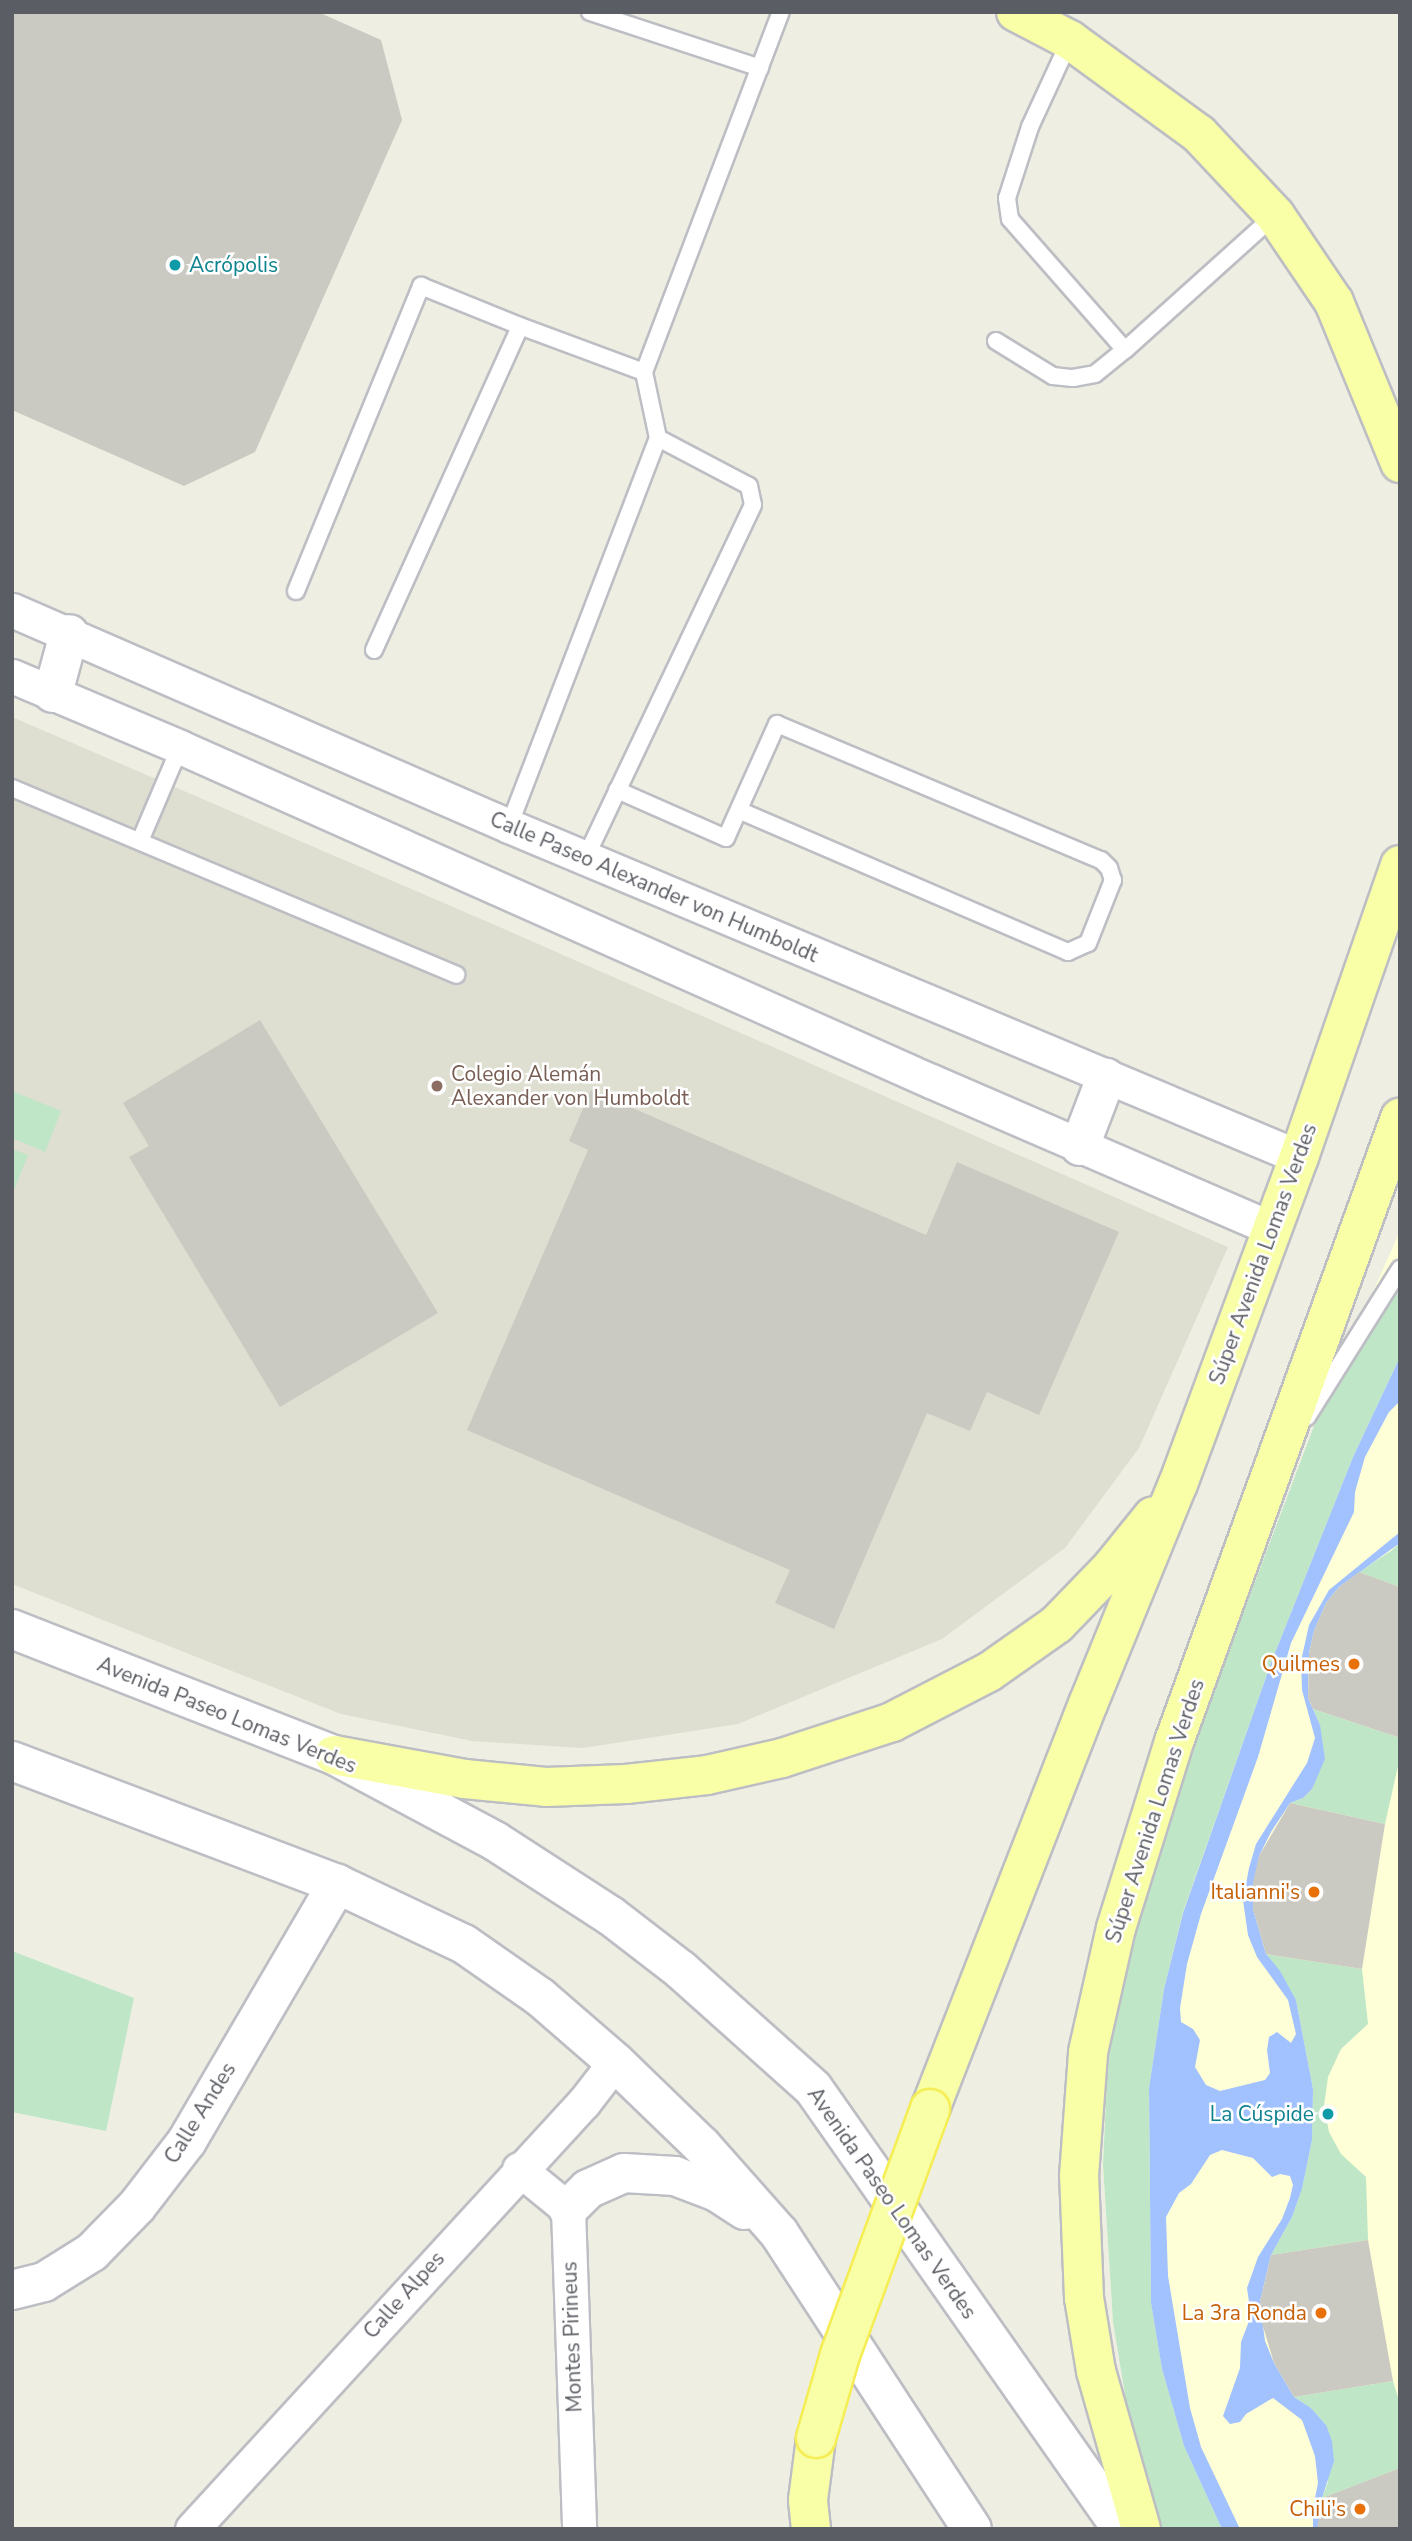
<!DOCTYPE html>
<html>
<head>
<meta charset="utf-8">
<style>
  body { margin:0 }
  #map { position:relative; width:1412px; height:2541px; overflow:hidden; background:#eeeee2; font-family:"Nunito Sans",sans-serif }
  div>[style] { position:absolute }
  .commercial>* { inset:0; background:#ffffd7 }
  .education>* { inset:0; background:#deded1 }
  .green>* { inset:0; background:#bee6c7 }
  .water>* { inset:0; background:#a1c1ff }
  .building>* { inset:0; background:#cbcac2 }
  .roads { filter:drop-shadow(2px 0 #bdbec4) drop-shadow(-2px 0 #bdbec4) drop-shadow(0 2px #bdbec4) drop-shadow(0 -2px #bdbec4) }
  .service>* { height:16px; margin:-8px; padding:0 8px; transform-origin:8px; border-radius:8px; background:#fff }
  .minor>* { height:33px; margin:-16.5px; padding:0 16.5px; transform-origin:16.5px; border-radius:16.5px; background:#fff }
  .tertiary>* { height:38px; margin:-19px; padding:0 19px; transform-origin:19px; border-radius:19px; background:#fff }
  .secondary>* { height:38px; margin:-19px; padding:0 19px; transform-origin:19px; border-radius:19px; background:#fff }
  .primary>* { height:38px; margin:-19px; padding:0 19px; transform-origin:19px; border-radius:19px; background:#f9ffa6 }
  .bridges { filter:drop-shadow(2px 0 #f5ed54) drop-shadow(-2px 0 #f5ed54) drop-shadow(0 2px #f5ed54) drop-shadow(0 -2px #f5ed54) }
  .primary-bridge>* { height:38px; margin:-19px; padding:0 19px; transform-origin:19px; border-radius:19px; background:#f9ffa6 }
  .dots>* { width:19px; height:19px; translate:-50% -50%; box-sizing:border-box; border:4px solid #fff; border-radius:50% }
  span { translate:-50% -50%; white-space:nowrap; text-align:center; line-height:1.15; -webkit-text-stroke:5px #fff; paint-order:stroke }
  .culture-label { font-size:21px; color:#0d838f }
  .left { translate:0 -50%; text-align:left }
  .right { translate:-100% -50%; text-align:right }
  .street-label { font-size:21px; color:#5b5d64 }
  .education-label { font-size:21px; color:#785e54 }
  .food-label { font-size:21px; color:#c56008 }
  .frame { position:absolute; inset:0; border:14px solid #5b5d64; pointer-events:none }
</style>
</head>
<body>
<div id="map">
  <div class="commercial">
    <i style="clip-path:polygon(1400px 1231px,1400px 2529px,1156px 2529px,1113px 2322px,1103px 2165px,1108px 2058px,1319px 1413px)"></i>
  </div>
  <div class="education">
    <i style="clip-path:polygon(12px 717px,495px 925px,1228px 1247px,1139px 1448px,1065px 1548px,942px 1639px,738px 1724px,583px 1748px,472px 1741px,341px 1714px,12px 1584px)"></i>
  </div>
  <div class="green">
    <i style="clip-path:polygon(12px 1091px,61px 1111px,45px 1152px,12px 1138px)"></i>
    <i style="clip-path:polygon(12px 1149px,28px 1155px,12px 1195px)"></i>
    <i style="clip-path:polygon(1400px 1280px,1400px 1357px,1353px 1457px,1271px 1663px,1183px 1912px,1164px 1989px,1149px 2088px,1151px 2303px,1162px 2369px,1184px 2446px,1222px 2529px,1156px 2529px,1136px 2460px,1113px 2322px,1103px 2165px,1108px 2058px,1133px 1934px,1191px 1751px,1319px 1413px)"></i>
    <i style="clip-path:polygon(1400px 1543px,1400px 1587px,1359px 1572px,1391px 1551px)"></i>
    <i style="clip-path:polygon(1313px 1709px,1400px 1738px,1400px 1757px,1385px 1824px,1290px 1803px,1303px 1798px,1312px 1789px,1320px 1725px)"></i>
    <i style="clip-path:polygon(12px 1951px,134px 1998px,106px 2131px,12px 2112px)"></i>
    <i style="clip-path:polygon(1266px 1954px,1362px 1969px,1368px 2024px,1341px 2049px,1328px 2077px,1324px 2106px,1329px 2132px,1341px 2154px,1366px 2177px,1368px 2240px,1271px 2255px,1292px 2217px,1302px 2189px,1312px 2140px,1313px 2089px,1296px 2000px)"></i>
    <i style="clip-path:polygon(1393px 2381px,1400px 2404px,1400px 2468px,1322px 2498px,1328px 2482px,1326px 2425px,1311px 2408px,1294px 2397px)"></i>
  </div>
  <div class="water">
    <i style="clip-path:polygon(1400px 1357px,1400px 1401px,1389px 1412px,1365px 1457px,1355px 1492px,1354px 1512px,1291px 1643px,1258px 1757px,1201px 1914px,1187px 1964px,1180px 2008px,1181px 2022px,1193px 2029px,1200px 2040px,1195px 2067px,1206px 2085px,1220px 2091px,1265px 2080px,1270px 2073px,1267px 2050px,1269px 2037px,1277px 2032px,1291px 2043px,1296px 2034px,1288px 2000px,1257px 1957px,1248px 1935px,1243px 1900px,1249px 1868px,1256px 1844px,1307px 1763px,1315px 1738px,1302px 1690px,1301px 1661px,1309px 1625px,1329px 1590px,1400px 1532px,1400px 1543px,1339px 1587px,1326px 1603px,1314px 1631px,1309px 1653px,1308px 1698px,1320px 1725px,1325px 1759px,1312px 1789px,1303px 1798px,1290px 1803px,1271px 1832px,1259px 1856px,1253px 1909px,1266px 1954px,1280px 1971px,1296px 2000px,1313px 2089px,1312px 2140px,1302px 2189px,1292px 2217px,1271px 2255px,1260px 2302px,1265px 2341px,1274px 2363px,1294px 2397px,1311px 2408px,1326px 2425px,1332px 2441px,1334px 2461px,1322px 2498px,1319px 2529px,1313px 2529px,1313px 2508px,1318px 2483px,1315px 2456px,1302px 2420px,1273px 2398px,1246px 2414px,1240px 2422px,1230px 2424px,1223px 2416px,1240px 2368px,1241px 2342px,1251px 2316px,1247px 2288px,1258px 2257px,1282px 2219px,1290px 2198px,1293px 2185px,1290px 2176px,1280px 2174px,1272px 2177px,1253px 2158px,1222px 2150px,1210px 2155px,1191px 2184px,1179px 2193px,1166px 2217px,1168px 2276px,1190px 2408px,1201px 2447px,1240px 2529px,1222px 2529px,1184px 2446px,1162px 2369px,1151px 2303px,1149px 2088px,1164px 1989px,1183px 1913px,1271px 1663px,1353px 1457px)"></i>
  </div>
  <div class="building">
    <i style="clip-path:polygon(12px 12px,318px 12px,381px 40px,402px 120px,255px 452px,184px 486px,12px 410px)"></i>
    <i style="clip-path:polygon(260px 1020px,438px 1313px,280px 1407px,129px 1157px,149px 1146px,123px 1103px)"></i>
    <i style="clip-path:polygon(591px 1090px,926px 1235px,957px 1162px,1119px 1232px,1039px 1415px,987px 1392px,970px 1431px,927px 1413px,834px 1629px,775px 1603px,790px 1570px,467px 1430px,588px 1150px,569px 1141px)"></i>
    <i style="clip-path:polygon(1359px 1572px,1400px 1587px,1400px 1738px,1313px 1709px,1308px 1698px,1309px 1653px,1314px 1631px,1326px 1603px,1339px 1587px)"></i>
    <i style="clip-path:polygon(1290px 1803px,1385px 1824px,1362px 1969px,1266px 1954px,1253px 1909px,1253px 1882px,1259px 1856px)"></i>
    <i style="clip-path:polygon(1368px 2240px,1393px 2381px,1294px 2397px,1274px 2363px,1262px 2323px,1260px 2302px,1271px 2255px)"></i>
    <i style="clip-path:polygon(1400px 2468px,1400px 2529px,1317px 2529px,1322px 2498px)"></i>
  </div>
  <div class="roads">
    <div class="service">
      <i style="left:590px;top:12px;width:179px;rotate:18.2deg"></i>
      <i style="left:1070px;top:40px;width:96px;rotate:114.7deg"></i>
      <i style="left:1030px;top:127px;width:75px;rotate:107.9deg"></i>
      <i style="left:1007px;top:198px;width:21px;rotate:82deg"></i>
      <i style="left:1010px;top:219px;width:174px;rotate:48.7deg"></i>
      <i style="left:1125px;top:350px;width:202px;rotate:-42deg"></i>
      <i style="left:996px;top:341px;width:67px;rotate:31.6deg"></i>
      <i style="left:1053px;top:376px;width:20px;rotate:6deg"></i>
      <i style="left:1073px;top:378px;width:22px;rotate:-10deg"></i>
      <i style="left:1095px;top:374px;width:38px;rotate:-39deg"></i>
      <i style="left:658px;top:438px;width:67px;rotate:-102deg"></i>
      <i style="left:644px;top:372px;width:385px;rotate:-69.2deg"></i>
      <i style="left:296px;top:591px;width:330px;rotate:-67.7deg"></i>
      <i style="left:421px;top:286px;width:107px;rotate:22deg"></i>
      <i style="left:374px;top:650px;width:355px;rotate:-65.7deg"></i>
      <i style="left:520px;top:326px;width:132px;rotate:20.4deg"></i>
      <i style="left:12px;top:788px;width:482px;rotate:22.8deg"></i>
      <i style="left:617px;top:790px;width:119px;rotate:23.8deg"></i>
      <i style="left:726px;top:838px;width:125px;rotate:-65.9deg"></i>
      <i style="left:777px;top:724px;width:351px;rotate:22.8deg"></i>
      <i style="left:1101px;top:860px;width:11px;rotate:45deg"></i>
      <i style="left:1109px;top:868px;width:13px;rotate:72deg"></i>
      <i style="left:1113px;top:880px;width:68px;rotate:111.6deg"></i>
      <i style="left:1088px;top:943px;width:22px;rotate:156deg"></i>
      <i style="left:1068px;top:952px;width:358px;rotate:-156.7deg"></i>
      <i style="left:509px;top:826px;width:416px;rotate:-69deg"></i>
      <i style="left:658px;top:438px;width:103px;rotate:27.8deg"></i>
      <i style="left:749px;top:486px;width:19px;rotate:78deg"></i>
      <i style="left:753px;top:505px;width:392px;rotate:115.4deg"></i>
      <i style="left:140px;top:841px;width:102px;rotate:-66.9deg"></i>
      <i style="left:1307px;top:1417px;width:175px;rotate:-57.9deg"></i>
    </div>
    <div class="minor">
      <i style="left:12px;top:610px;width:542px;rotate:23.49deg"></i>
      <i style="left:509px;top:826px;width:857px;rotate:22.73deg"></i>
      <i style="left:12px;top:676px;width:182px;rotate:22.9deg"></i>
      <i style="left:180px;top:747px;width:822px;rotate:23.98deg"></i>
      <i style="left:931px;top:1081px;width:370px;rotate:23.4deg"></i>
      <i style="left:519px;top:2169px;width:63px;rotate:39.2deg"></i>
      <i style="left:568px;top:2209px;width:320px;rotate:88deg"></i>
      <i style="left:192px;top:2529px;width:580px;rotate:-47.45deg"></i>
      <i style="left:584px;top:2102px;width:51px;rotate:-52.2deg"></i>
    </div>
    <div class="tertiary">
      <i style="left:53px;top:693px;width:61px;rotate:-74.8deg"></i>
      <i style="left:1080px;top:1146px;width:73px;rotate:-69.1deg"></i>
      <i style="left:12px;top:2290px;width:33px;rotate:-14deg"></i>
      <i style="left:44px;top:2282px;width:57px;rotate:-32deg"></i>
      <i style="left:92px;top:2252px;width:64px;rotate:-45.6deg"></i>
      <i style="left:137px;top:2206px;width:82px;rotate:-52.4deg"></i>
      <i style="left:187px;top:2141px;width:298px;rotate:-59.7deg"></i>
    </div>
    <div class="secondary">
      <i style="left:12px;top:1629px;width:346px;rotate:21.4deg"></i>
      <i style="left:334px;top:1755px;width:183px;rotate:28.1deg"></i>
      <i style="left:495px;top:1841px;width:138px;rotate:32.9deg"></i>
      <i style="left:611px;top:1916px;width:88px;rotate:37.6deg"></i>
      <i style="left:681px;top:1970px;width:177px;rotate:41.8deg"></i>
      <i style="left:813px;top:2088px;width:538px;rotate:54.98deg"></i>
      <i style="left:12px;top:1761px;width:347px;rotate:20.7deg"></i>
      <i style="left:337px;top:1884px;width:140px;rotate:25.3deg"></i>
      <i style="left:464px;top:1944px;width:93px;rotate:34.9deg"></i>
      <i style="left:540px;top:1997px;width:99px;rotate:40.9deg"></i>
      <i style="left:615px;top:2062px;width:121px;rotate:44deg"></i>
      <i style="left:702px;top:2146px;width:116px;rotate:48.5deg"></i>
      <i style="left:779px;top:2233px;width:353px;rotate:56.9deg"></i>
      <i style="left:568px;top:2209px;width:28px;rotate:-45deg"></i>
      <i style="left:588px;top:2189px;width:39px;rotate:-24deg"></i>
      <i style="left:624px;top:2173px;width:51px;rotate:3.4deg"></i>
      <i style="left:675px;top:2176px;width:45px;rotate:20.9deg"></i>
      <i style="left:717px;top:2192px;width:33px;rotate:33deg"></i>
    </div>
    <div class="primary">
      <i style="left:1016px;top:12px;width:61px;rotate:27.4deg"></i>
      <i style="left:1070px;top:40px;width:160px;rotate:36.1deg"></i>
      <i style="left:1199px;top:134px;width:111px;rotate:46.8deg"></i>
      <i style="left:1275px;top:215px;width:105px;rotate:55.9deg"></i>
      <i style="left:1334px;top:302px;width:174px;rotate:67.7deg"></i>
      <i style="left:334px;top:1755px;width:133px;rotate:10.4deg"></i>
      <i style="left:465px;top:1779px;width:81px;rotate:5.6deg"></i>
      <i style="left:546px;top:1787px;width:80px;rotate:-2.1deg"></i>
      <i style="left:626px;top:1784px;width:81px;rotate:-6.3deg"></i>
      <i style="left:707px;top:1775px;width:77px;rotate:-12.8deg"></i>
      <i style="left:782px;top:1758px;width:116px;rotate:-18.1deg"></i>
      <i style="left:892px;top:1722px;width:109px;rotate:-27.3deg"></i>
      <i style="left:989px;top:1672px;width:83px;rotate:-35.2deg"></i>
      <i style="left:1057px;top:1624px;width:79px;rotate:-46deg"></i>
      <i style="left:1112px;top:1567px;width:65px;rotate:-51.2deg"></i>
      <i style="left:930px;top:2109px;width:435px;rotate:-68.7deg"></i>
      <i style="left:1088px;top:1704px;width:238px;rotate:-67.8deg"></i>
      <i style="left:1178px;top:1484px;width:349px;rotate:-69.7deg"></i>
      <i style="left:1299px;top:1157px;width:309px;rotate:-70.9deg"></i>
      <i style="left:811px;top:2529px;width:29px;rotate:-96deg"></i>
      <i style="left:808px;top:2500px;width:63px;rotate:-82.6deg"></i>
      <i style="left:1141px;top:2529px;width:164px;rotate:-105.9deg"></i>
      <i style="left:1096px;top:2371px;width:74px;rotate:-99.3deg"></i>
      <i style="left:1084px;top:2298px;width:122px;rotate:-92.3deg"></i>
      <i style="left:1079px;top:2176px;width:124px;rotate:-85.8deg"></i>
      <i style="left:1088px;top:2052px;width:127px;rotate:-77.3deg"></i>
      <i style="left:1116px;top:1928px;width:198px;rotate:-72.7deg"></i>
      <i style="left:1175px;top:1739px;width:661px;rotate:-70.08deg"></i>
    </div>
  </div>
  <div class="bridges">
    <div class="primary-bridge">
      <i style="left:816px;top:2438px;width:86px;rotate:-73.9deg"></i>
      <i style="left:840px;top:2355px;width:262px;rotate:-69.9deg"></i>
    </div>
  </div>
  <div class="dots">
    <i style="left:175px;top:265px;background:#0f9aa8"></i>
    <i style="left:437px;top:1086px;background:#8d6e63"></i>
    <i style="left:1354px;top:1664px;background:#e8710a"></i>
    <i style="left:1314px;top:1892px;background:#e8710a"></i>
    <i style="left:1328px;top:2114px;background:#0f9aa8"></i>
    <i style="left:1321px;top:2313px;background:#e8710a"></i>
    <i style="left:1360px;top:2509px;background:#e8710a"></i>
  </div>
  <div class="culture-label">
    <span class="left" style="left:189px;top:265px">Acrópolis</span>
    <span class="right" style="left:1314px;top:2114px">La Cúspide</span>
  </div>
  <div class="street-label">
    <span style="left:654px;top:887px;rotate:23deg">Calle Paseo Alexander von Humboldt</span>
    <span style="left:1263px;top:1254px;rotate:-70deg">Súper Avenida Lomas Verdes</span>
    <span style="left:227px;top:1715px;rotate:22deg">Avenida Paseo Lomas Verdes</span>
    <span style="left:1155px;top:1811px;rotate:-72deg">Súper Avenida Lomas Verdes</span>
    <span style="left:200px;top:2113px;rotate:-58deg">Calle Andes</span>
    <span style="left:892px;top:2203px;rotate:55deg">Avenida Paseo Lomas Verdes</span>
    <span style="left:404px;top:2295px;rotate:-48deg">Calle Alpes</span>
    <span style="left:572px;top:2337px;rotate:-92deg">Montes Pirineus</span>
  </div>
  <div class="education-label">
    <span class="left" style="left:451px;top:1086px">Colegio Alemán<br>Alexander von Humboldt</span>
  </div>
  <div class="food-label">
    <span class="right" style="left:1340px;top:1664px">Quilmes</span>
    <span class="right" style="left:1300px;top:1892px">Italianni's</span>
    <span class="right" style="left:1307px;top:2313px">La 3ra Ronda</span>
    <span class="right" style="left:1346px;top:2509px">Chili's</span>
  </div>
  <div class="frame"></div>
</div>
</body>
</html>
